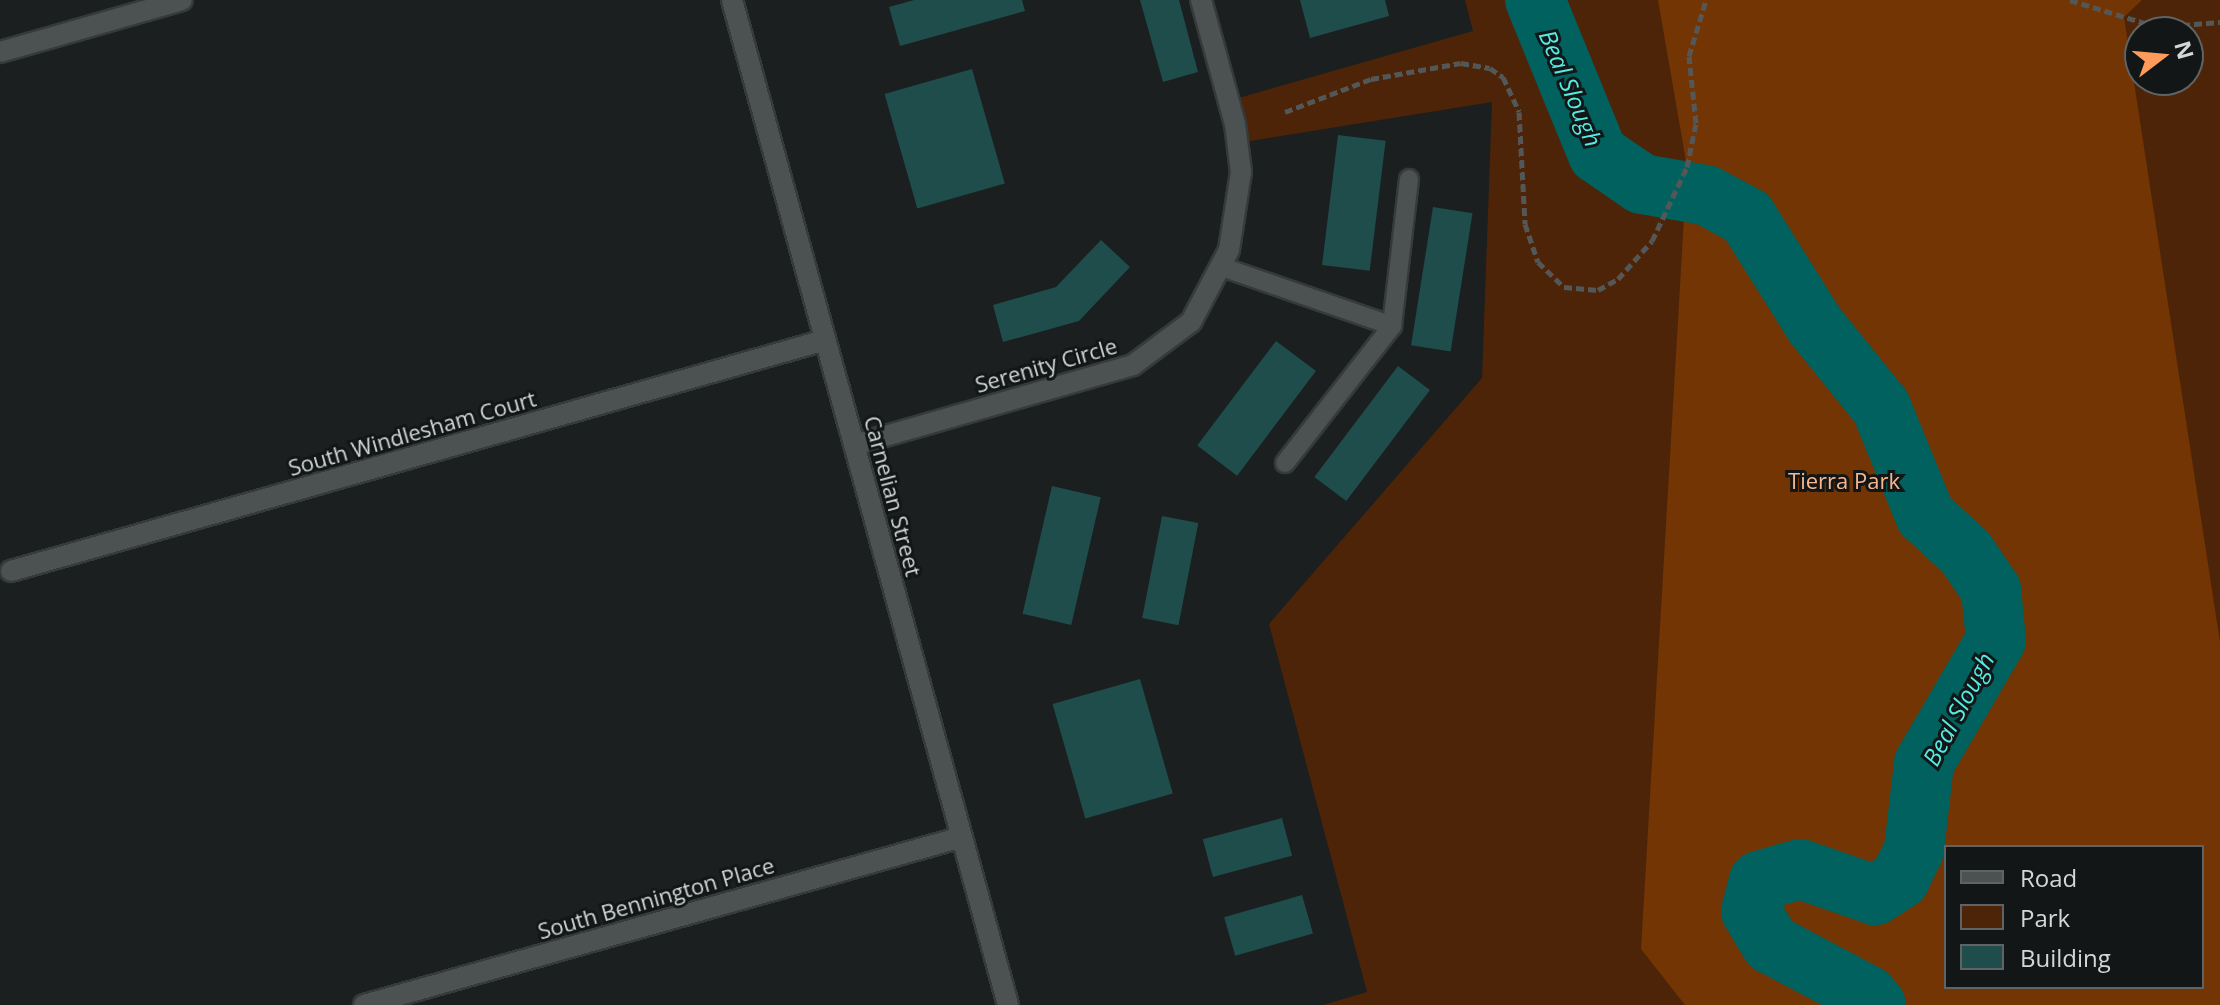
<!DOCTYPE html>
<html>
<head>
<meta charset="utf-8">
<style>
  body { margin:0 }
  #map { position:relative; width:2220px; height:1005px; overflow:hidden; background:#1b1f1f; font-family:"Open Sans",sans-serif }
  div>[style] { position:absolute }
  .green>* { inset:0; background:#4d2407 }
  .forest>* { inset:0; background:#723503 }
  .river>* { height:60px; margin:-30px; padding:0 30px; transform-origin:30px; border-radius:30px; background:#01615e }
  .building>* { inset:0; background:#1e4d4b; transform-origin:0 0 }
  .path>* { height:5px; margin-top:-2.5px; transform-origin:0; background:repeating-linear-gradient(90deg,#535757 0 8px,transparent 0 12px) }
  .roads { filter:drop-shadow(2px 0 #373a3a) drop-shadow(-2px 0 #373a3a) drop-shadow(0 2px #373a3a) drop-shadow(0 -2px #373a3a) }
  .lane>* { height:18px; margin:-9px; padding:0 9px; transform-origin:9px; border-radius:9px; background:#4c5151 }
  .street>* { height:20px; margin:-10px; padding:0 10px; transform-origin:10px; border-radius:10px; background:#4c5151 }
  span { translate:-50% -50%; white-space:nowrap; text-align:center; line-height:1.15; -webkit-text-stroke:6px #121616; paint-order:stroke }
  .street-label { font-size:22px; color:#d4d7d7 }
  .park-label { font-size:22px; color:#f8b68e }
  .water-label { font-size:24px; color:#54ebe4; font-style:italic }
  .legend { position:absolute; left:1944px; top:845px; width:260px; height:144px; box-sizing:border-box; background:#121616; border:2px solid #606363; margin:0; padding:10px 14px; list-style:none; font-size:24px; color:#d4d7d7 }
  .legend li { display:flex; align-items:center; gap:16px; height:40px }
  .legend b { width:40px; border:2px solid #606363 }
  .north { position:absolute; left:2124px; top:16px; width:80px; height:80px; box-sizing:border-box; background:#121616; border:2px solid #606363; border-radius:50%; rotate:74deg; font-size:22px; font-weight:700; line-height:32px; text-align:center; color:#d4d7d7 }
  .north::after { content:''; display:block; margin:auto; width:28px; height:36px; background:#ff9b5a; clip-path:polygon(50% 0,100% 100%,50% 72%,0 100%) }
</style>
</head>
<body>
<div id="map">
  <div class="green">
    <i style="clip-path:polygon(evenodd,1465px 0,2220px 0,2220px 1005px,1323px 1005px,1367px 992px,1269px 624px,1482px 378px,1492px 102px,1238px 143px,1228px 101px,1473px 31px,1465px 0,2140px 32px,2188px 32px,2188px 80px,2140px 80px,2140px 32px,1465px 0,1946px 847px,2202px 847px,2202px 987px,1946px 987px,1946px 847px)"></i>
  </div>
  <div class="forest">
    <i style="clip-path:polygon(evenodd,1658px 0,2142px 0,2124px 17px,2220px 642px,2220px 1005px,1685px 1005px,1641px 949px,1687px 167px,1658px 0,1946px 847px,2202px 847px,2202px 987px,1946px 987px,1946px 847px)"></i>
  </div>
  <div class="river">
    <i style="left:1535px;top:0;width:166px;rotate:67.8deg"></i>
    <i style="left:1598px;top:154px;width:53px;rotate:34.3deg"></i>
    <i style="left:1642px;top:184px;width:65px;rotate:9.8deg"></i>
    <i style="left:1706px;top:195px;width:47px;rotate:28.2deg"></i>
    <i style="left:1747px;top:217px;width:126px;rotate:57.9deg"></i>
    <i style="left:1814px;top:324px;width:107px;rotate:51.1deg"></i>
    <i style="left:1881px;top:407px;width:117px;rotate:67.8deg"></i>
    <i style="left:1925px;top:515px;width:56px;rotate:42.8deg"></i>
    <i style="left:1966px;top:553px;width:45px;rotate:56deg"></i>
    <i style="left:1991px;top:590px;width:50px;rotate:84.3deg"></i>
    <i style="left:1996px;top:640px;width:143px;rotate:120.3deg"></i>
    <i style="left:1924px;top:763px;width:88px;rotate:96.6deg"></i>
    <i style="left:1914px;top:850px;width:32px;rotate:116deg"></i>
    <i style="left:1900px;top:879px;width:30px;rotate:147deg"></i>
    <i style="left:1875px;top:895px;width:79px;rotate:-160.9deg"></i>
    <i style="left:1800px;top:869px;width:43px;rotate:163.7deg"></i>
    <i style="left:1759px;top:881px;width:31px;rotate:105deg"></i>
    <i style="left:1751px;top:911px;width:39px;rotate:59deg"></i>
    <i style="left:1771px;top:944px;width:109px;rotate:28deg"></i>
    <i style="left:1867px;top:995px;width:13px;rotate:48deg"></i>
  </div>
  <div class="building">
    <i style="clip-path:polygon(914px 0,1022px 0,1025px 11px,900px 46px,889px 7px)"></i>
    <i style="clip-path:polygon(1140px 0,1179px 0,1198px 72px,1163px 82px)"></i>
    <i style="clip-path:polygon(1300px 0,1385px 0,1389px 16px,1310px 38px)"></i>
    <i style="left:972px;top:69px;width:119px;height:91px;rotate:74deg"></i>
    <i style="left:1338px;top:135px;width:48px;height:131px;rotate:7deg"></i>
    <i style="left:1433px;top:207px;width:40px;height:140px;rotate:9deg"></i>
    <i style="clip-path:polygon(1101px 240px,1130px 267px,1079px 321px,1003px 342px,993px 305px,1056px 287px)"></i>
    <i style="left:1276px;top:341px;width:50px;height:131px;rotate:37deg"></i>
    <i style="left:1398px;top:366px;width:40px;height:139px;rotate:37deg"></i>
    <i style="left:1052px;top:486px;width:50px;height:131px;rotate:13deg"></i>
    <i style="left:1162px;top:516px;width:37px;height:104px;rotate:11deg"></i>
    <i style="left:1140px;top:679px;width:119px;height:91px;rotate:74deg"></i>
    <i style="left:1282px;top:818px;width:39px;height:82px;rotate:75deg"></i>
    <i style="left:1302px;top:895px;width:40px;height:81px;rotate:74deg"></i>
  </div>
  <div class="path">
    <i style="left:2070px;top:0;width:92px;rotate:17.1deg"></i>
    <i style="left:2158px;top:27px;width:62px;rotate:-4.6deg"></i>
    <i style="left:1285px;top:112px;width:92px;rotate:-21deg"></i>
    <i style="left:1371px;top:79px;width:91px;rotate:-10.1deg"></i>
    <i style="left:1461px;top:63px;width:29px;rotate:10deg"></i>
    <i style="left:1490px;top:68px;width:16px;rotate:35deg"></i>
    <i style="left:1503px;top:77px;width:38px;rotate:65deg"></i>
    <i style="left:1519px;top:112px;width:112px;rotate:86.9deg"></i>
    <i style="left:1525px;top:224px;width:40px;rotate:71.1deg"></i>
    <i style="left:1538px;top:262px;width:36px;rotate:44deg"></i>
    <i style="left:1564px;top:287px;width:34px;rotate:5deg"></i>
    <i style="left:1598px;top:290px;width:23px;rotate:-29deg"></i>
    <i style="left:1618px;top:279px;width:51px;rotate:-48.2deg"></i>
    <i style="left:1652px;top:241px;width:82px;rotate:-64.7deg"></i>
    <i style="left:1687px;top:167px;width:45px;rotate:-78.4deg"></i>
    <i style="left:1696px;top:123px;width:67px;rotate:-96deg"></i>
    <i style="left:1689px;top:56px;width:59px;rotate:-73.1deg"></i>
  </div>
  <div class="roads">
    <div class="lane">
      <i style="left:1222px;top:267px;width:180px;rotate:19.1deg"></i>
      <i style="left:1392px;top:326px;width:148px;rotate:-83.4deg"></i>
      <i style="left:1285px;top:463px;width:174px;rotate:-52deg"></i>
    </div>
    <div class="street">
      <i style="left:732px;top:0;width:1042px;rotate:74.64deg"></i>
      <i style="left:0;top:52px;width:189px;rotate:-15.9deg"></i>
      <i style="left:854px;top:445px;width:290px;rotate:-16deg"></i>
      <i style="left:1133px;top:365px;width:72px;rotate:-36.6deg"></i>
      <i style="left:1191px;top:322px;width:81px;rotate:-62.2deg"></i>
      <i style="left:1229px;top:250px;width:79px;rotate:-81.3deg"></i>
      <i style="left:1241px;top:172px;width:48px;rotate:-97.1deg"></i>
      <i style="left:1235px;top:124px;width:129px;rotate:-105.3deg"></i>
      <i style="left:11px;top:571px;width:846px;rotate:-15.84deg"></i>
      <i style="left:364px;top:1005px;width:621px;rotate:-15.69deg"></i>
    </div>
  </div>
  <div class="street-label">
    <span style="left:1046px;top:365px;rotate:-16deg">Serenity Circle</span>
    <span style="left:412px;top:433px;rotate:-16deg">South Windlesham Court</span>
    <span style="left:893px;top:496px;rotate:75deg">Carnelian Street</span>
    <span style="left:656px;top:898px;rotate:-16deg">South Bennington Place</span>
  </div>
  <div class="park-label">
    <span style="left:1844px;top:481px">Tierra Park</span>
  </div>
  <div class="water-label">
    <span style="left:1571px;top:88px;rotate:67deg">Beal Slough</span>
    <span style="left:1958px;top:709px;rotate:-62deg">Beal Slough</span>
  </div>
  <ul class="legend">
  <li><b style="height:10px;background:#4c5151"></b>Road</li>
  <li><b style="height:22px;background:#4d2407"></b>Park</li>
  <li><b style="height:22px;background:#1e4d4b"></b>Building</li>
  </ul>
  <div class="north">N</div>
</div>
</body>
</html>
